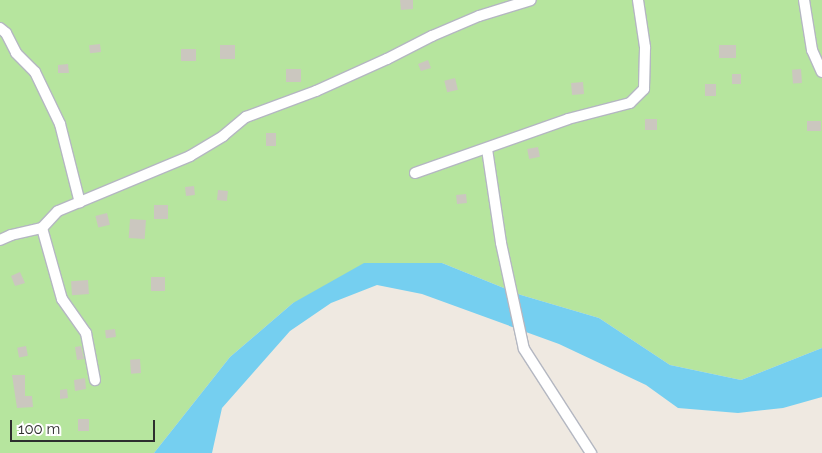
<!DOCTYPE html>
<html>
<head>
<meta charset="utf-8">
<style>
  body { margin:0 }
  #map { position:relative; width:822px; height:453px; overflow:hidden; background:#efe9e1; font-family:Raleway,sans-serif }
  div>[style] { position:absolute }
  .green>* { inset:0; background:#b6e59e }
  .water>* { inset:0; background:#75cff0 }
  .building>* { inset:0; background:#cbc7bf; transform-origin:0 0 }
  .roads { filter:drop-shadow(1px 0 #b4b7c1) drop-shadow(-1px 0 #b4b7c1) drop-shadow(0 1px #b4b7c1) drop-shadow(0 -1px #b4b7c1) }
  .minor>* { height:10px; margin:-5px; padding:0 5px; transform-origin:5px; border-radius:5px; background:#fff }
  span { translate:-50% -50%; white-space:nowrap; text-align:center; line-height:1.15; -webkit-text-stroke:4px #fff; paint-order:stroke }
  .scale { position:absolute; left:10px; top:420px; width:145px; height:22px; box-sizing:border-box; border:2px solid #2e2e2e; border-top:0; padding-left:6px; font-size:15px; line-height:18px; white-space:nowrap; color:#2e2e2e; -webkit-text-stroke:4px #fff; paint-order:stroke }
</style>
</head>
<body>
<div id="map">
  <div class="green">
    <i style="clip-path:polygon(0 0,822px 0,822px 348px,741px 380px,670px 365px,599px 318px,521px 295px,442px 263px,293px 303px,230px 357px,154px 453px,0 453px)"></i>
  </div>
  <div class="water">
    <i style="clip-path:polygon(364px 263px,442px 263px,521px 295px,599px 318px,670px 365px,741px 380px,822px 348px,822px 397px,783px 408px,738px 413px,678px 408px,646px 385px,559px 344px,422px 294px,377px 285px,331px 303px,290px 331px,222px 408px,212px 453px,154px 453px,230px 357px,293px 303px)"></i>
  </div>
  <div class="building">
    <i style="clip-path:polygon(400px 0,413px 0,413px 9px,401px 10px)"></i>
    <i style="left:100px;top:44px;width:8px;height:11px;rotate:83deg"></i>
    <i style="left:235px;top:45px;width:14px;height:15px;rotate:90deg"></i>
    <i style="left:736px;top:45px;width:13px;height:17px;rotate:90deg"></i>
    <i style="left:181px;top:49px;width:15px;height:12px"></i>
    <i style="clip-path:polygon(428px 60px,431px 68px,421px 71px,418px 64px)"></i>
    <i style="clip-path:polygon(68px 64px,69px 73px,58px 73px,58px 65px)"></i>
    <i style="left:286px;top:69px;width:15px;height:13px"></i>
    <i style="left:801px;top:69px;width:14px;height:9px;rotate:86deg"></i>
    <i style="left:732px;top:74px;width:9px;height:10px"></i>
    <i style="left:455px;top:78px;width:12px;height:11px;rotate:76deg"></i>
    <i style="left:583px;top:82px;width:12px;height:12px;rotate:85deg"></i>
    <i style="left:705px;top:84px;width:11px;height:12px"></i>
    <i style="left:657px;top:119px;width:11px;height:12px;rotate:90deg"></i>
    <i style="left:807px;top:121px;width:14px;height:10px"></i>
    <i style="left:266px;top:133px;width:10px;height:13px"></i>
    <i style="left:538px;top:147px;width:10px;height:11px;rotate:79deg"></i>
    <i style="left:194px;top:186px;width:9px;height:9px;rotate:84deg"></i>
    <i style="left:218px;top:190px;width:10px;height:10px;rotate:6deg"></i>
    <i style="left:466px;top:194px;width:9px;height:10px;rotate:84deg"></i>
    <i style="left:154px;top:205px;width:14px;height:14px"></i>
    <i style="left:107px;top:213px;width:12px;height:12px;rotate:76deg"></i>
    <i style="left:130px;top:219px;width:16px;height:19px;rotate:4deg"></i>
    <i style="clip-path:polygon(20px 272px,25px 283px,15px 286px,11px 276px)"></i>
    <i style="left:151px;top:277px;width:14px;height:14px"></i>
    <i style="left:88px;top:280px;width:14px;height:17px;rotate:86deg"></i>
    <i style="left:115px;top:329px;width:8px;height:10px;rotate:83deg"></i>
    <i style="left:26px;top:346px;width:10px;height:9px;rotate:79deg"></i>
    <i style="clip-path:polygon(81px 346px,84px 359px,77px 360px,75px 347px)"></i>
    <i style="left:140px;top:359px;width:14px;height:10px;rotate:86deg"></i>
    <i style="clip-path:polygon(12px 375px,25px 375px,25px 396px,32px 396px,33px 407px,17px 408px)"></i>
    <i style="clip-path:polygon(85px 378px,86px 389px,75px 391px,74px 380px)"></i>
    <i style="clip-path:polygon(67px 389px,68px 398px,60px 399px,60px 390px)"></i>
    <i style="left:78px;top:419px;width:11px;height:12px"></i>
  </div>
  <div class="roads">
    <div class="minor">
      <i style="left:804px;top:0;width:51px;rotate:80.9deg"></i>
      <i style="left:812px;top:50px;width:24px;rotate:66deg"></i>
      <i style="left:0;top:28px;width:8px;rotate:40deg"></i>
      <i style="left:6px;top:33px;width:22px;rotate:63deg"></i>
      <i style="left:16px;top:53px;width:27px;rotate:45deg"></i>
      <i style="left:35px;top:72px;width:58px;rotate:64.3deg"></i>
      <i style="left:60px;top:124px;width:81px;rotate:75.8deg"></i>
      <i style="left:487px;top:149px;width:95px;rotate:81.5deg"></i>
      <i style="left:501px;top:243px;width:108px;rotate:77.8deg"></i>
      <i style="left:524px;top:349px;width:124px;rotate:57.2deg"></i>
      <i style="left:415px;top:173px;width:162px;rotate:-19.4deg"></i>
      <i style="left:568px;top:119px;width:64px;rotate:-14.5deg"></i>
      <i style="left:630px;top:103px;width:20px;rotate:-45deg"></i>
      <i style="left:644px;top:89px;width:42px;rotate:-88.6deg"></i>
      <i style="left:645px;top:47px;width:48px;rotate:-98.5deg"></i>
      <i style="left:42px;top:228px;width:74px;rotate:74.3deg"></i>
      <i style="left:62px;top:299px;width:42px;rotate:54.8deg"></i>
      <i style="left:86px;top:333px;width:48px;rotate:79.2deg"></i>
      <i style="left:0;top:240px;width:12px;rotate:-24deg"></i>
      <i style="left:11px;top:235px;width:32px;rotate:-13deg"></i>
      <i style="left:42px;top:228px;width:23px;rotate:-47deg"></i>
      <i style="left:58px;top:211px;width:143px;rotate:-22.6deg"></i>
      <i style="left:190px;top:156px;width:39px;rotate:-31deg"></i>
      <i style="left:223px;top:136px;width:30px;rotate:-40deg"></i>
      <i style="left:246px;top:117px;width:75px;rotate:-20.4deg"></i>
      <i style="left:316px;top:91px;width:78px;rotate:-24.3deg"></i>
      <i style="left:387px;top:59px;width:51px;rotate:-27.1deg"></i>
      <i style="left:432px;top:36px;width:51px;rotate:-23.1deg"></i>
      <i style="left:479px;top:16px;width:54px;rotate:-17.1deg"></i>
    </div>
  </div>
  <div class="scale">100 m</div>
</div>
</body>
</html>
